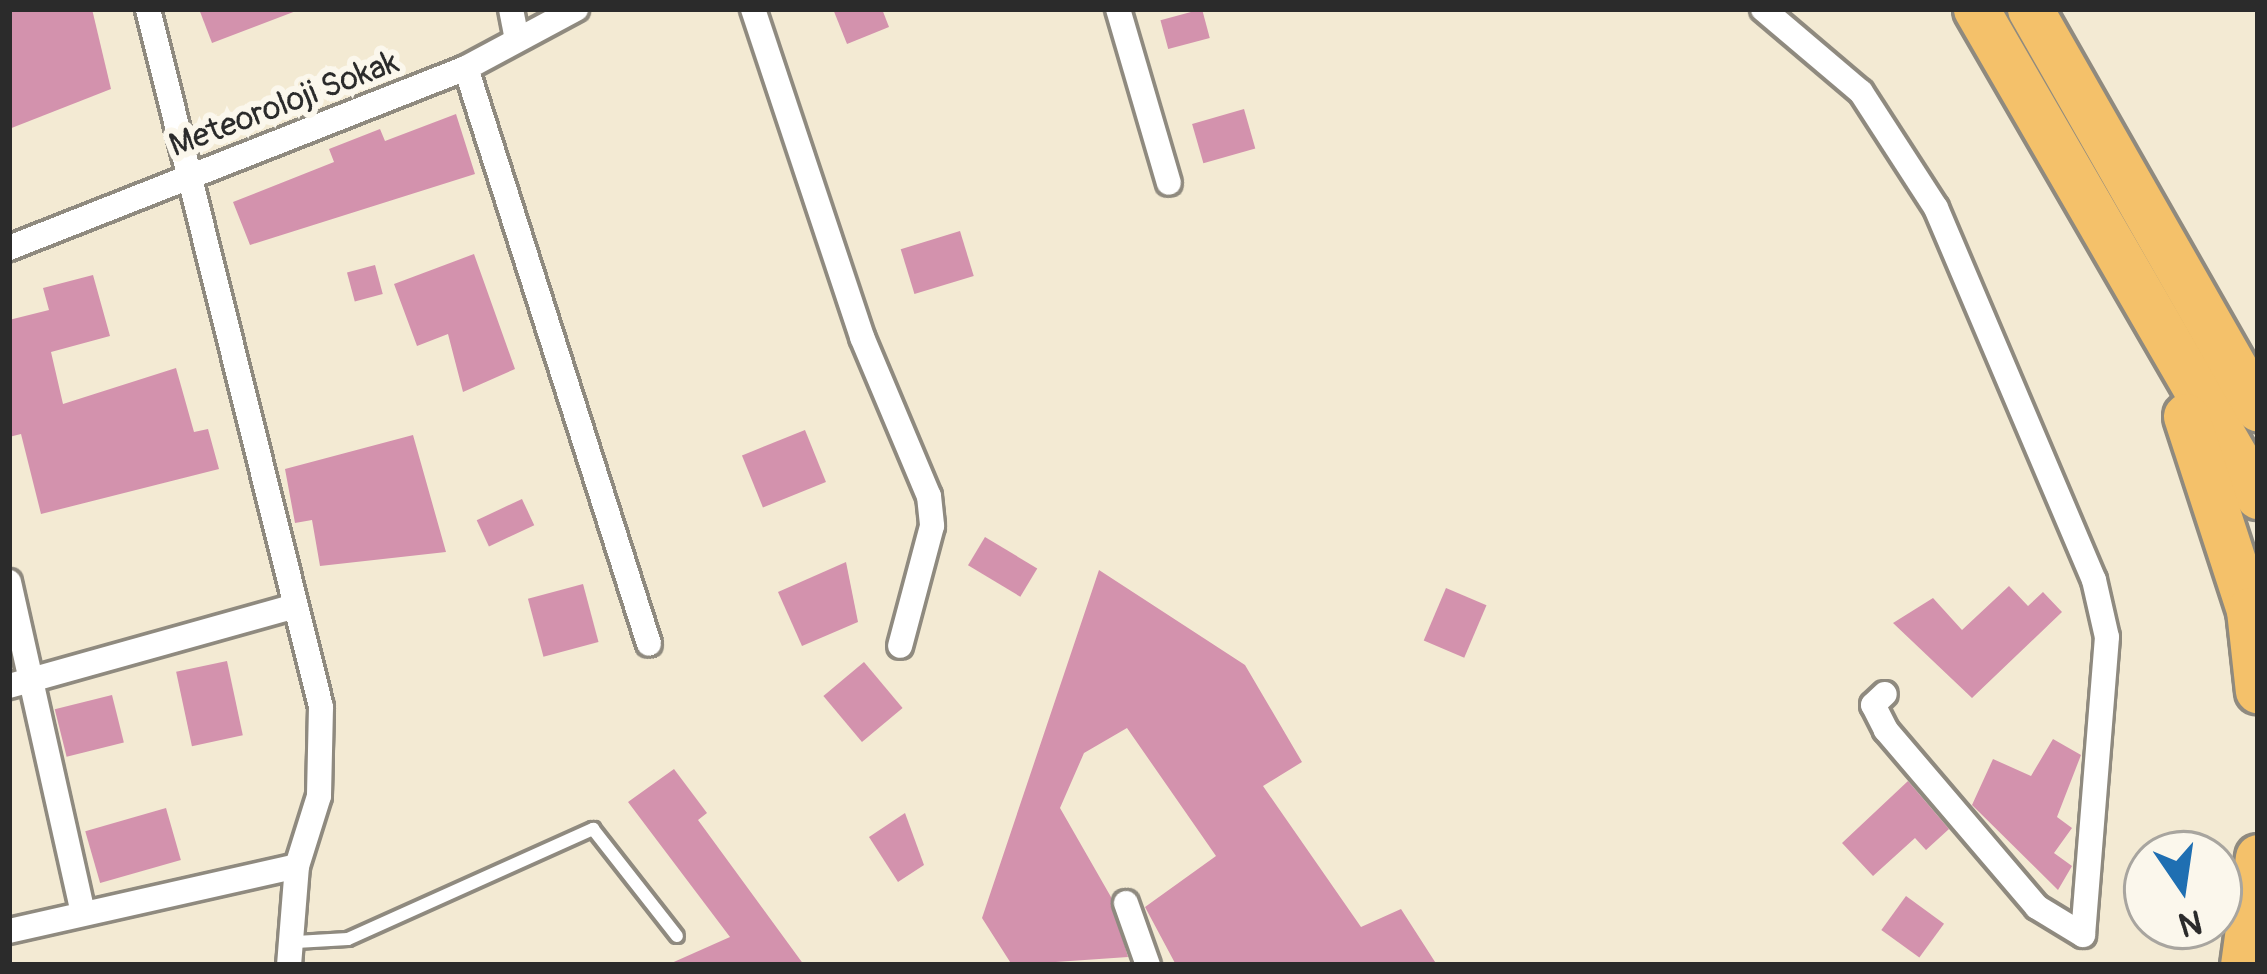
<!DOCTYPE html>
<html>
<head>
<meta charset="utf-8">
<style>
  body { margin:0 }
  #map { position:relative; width:2267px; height:974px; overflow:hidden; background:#f3ead3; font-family:Pangolin,sans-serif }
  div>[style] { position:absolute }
  .building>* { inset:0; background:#d392ad; transform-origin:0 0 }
  .roads { filter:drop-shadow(3px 0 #8f8a7f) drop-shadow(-3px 0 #8f8a7f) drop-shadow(0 3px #8f8a7f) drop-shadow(0 -3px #8f8a7f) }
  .lane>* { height:12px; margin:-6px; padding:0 6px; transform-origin:6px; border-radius:6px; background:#fff }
  .street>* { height:24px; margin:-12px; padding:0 12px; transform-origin:12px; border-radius:12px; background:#fff }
  .highway>* { height:45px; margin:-22.5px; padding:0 22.5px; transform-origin:22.5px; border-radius:22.5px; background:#f4c16a }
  span { translate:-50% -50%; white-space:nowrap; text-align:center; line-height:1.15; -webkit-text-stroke:12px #fbf7ec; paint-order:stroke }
  .street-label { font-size:33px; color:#2b2b2b }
  .frame { position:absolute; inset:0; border:12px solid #2b2b2b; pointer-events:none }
  .north { position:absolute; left:2123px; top:830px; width:120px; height:120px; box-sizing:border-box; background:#fbf7ec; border:3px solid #a8a59f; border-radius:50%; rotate:167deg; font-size:33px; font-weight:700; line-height:48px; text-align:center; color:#2b2b2b }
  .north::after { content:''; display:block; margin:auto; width:42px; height:54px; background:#1f6fb2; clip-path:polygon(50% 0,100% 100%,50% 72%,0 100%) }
</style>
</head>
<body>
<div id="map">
  <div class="building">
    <i style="clip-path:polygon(9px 9px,92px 9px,111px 89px,9px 129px)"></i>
    <i style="clip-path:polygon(199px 9px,296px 9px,296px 11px,212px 43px)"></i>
    <i style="clip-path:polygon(833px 9px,882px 9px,889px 27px,847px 44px)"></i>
    <i style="left:1202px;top:9px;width:30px;height:43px;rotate:75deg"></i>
    <i style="left:1244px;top:109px;width:41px;height:54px;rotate:74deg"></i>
    <i style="clip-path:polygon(456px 114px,475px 174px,250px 245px,233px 202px,334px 162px,329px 149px,380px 129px,385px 141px)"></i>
    <i style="left:960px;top:231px;width:47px;height:62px;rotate:73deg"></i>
    <i style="clip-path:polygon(474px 254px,515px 369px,463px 392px,448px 334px,417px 346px,394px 284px)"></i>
    <i style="left:375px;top:265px;width:30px;height:29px;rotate:75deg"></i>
    <i style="clip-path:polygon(93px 275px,110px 336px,51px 352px,63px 404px,176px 368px,194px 432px,208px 429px,219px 469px,41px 514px,21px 434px,9px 437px,9px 320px,49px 310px,43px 288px)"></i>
    <i style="left:805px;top:430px;width:56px;height:68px;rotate:68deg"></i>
    <i style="clip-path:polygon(413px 435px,446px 552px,320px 566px,312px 520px,295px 523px,285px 469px)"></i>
    <i style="left:522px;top:499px;width:29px;height:50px;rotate:65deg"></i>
    <i style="left:985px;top:537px;width:61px;height:33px;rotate:31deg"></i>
    <i style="clip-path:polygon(846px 562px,858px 622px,802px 646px,778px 592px)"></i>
    <i style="clip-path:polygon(1099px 570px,1245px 665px,1302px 762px,1263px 786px,1361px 927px,1401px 909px,1437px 965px,1176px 965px,1145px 907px,1216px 856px,1127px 728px,1084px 753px,1060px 808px,1111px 897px,1128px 957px,1012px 965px,982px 918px)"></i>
    <i style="left:583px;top:584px;width:60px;height:57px;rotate:75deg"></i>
    <i style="clip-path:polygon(2009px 586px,2028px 606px,2043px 592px,2062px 612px,1972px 698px,1893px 623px,1933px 598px,1962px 630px)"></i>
    <i style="left:1446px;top:588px;width:44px;height:57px;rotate:23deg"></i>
    <i style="left:227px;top:661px;width:76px;height:52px;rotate:78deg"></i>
    <i style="left:864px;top:662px;width:60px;height:53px;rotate:50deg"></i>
    <i style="left:112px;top:695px;width:49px;height:59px;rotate:76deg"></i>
    <i style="clip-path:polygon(2053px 739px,2081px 755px,2057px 817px,2072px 828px,2054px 853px,2072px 866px,2058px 890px,1972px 805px,1993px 759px,2031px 776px)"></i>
    <i style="clip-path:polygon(674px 769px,707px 813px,698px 820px,804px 965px,667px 965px,730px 937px,628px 802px)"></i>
    <i style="clip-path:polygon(1908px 781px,1949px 829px,1926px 850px,1915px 838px,1873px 876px,1842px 843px)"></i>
    <i style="left:166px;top:808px;width:54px;height:84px;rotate:74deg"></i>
    <i style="clip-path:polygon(905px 813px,924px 865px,898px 882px,869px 837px)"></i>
    <i style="left:1906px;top:896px;width:47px;height:42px;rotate:36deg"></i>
  </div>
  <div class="roads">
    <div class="lane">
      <i style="left:296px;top:942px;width:52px;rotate:-3.3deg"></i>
      <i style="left:348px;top:939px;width:269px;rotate:-24.2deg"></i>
      <i style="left:593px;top:829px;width:136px;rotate:51.9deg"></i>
    </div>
    <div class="street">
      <i style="left:148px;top:9px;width:719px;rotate:76.08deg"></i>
      <i style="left:321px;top:707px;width:89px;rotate:91.3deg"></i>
      <i style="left:319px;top:796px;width:73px;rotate:107.4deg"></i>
      <i style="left:297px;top:866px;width:99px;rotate:94.6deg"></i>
      <i style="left:511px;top:9px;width:25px;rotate:79deg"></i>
      <i style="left:753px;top:9px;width:346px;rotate:71.6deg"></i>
      <i style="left:862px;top:337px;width:173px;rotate:67.2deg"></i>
      <i style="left:929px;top:496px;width:30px;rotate:84deg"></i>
      <i style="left:932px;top:526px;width:124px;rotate:104.9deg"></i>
      <i style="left:1118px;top:9px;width:181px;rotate:73.7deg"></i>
      <i style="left:1763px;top:9px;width:128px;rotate:40.3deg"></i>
      <i style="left:1861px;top:92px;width:138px;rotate:57.1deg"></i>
      <i style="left:1936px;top:208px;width:404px;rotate:67deg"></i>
      <i style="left:2094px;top:580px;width:58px;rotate:77.2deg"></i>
      <i style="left:2107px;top:637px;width:299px;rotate:94.6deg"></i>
      <i style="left:2083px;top:935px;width:54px;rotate:-148.7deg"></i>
      <i style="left:2037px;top:907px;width:233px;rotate:-130.5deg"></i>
      <i style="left:1886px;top:730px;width:28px;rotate:-117deg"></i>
      <i style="left:1873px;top:705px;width:16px;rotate:-43deg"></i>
      <i style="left:466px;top:68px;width:604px;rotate:72.37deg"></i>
      <i style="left:9px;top:248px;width:491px;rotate:-21.5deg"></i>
      <i style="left:466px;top:68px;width:125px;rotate:-28.2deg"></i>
      <i style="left:9px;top:582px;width:338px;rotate:77.4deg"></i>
      <i style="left:9px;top:686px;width:297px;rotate:-15.6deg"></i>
      <i style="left:1126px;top:903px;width:66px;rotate:70.5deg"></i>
      <i style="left:9px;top:931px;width:295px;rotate:-12.7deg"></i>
    </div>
    <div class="highway">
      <i style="left:1976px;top:9px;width:563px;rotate:59.93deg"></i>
      <i style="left:2030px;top:9px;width:460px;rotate:60.3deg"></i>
      <i style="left:2186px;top:416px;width:204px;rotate:72deg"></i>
      <i style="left:2249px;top:610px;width:81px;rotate:83.7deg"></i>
      <i style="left:2243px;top:965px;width:109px;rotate:-82.1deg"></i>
    </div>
  </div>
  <div class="street-label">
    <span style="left:284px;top:104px;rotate:-21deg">Meteoroloji Sokak</span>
  </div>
  <div class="frame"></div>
  <div class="north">N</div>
</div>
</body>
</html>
